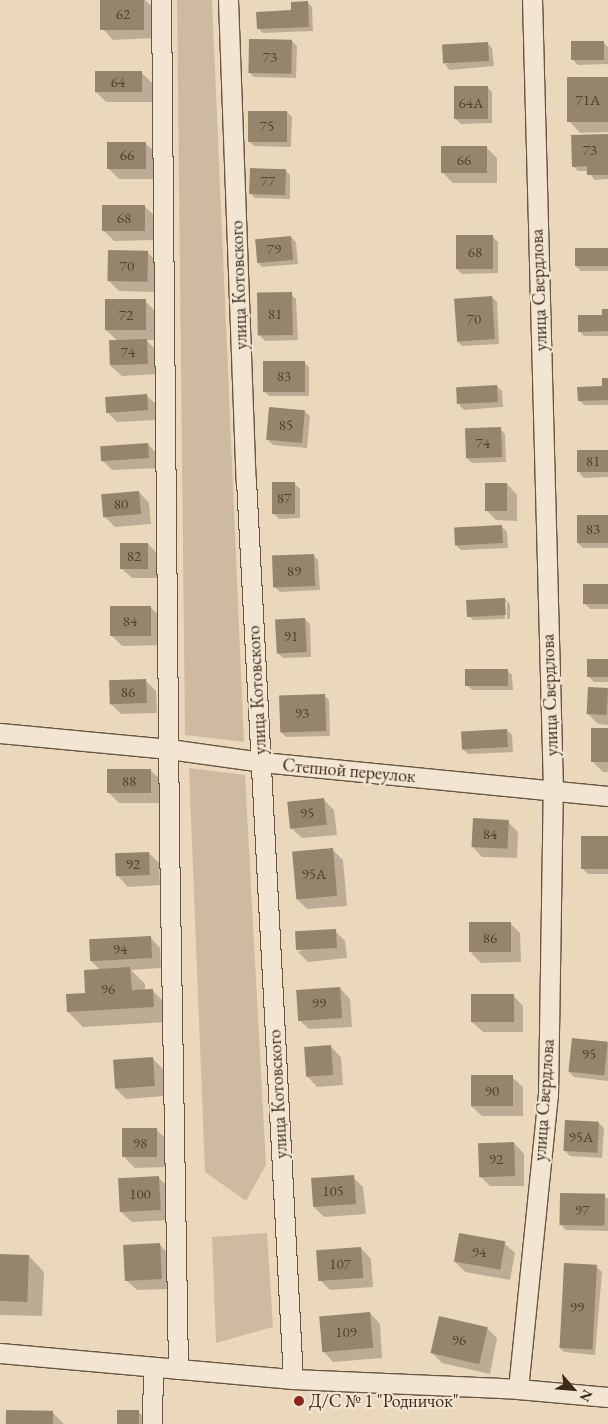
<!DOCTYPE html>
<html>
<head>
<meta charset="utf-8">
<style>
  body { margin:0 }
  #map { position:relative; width:608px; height:1424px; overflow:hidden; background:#ebd8bc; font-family:"EB Garamond",serif }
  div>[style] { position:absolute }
  .green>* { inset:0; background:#cdbaa0 }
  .shadow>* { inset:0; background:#0003 }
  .building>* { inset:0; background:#97846d; transform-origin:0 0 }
  .roads { filter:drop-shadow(1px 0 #685641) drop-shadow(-1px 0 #685641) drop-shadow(0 1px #685641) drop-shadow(0 -1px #685641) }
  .minor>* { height:19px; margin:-9.5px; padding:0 9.5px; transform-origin:9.5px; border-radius:9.5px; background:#f2e6d3 }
  .dots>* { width:14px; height:14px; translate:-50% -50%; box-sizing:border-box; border:2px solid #f2e6d3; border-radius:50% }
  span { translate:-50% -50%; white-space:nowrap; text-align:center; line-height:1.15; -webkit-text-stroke:4.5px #f2e6d3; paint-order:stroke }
  .number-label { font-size:15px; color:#53402d }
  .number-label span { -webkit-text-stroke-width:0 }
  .street-label { font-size:18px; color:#3c2a18 }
  .poi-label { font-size:18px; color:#3c2a18 }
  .left { translate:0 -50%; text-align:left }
  .north { position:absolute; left:548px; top:1364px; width:50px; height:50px; -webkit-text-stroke:4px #f2e6d3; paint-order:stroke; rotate:117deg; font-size:14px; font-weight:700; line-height:20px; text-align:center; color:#3c2a18 }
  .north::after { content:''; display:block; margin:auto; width:18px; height:22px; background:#3c2a18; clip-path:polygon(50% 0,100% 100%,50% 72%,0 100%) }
</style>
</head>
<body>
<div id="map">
  <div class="green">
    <i style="clip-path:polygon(177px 0,212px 0,244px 742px,185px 735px)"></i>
    <i style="clip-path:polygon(189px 768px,245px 775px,266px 1165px,246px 1201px,205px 1172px)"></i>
    <i style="clip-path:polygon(267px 1233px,273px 1327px,216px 1343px,212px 1237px)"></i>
  </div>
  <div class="shadow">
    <i style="clip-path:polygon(102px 0,145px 0,154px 8px,155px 38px,113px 40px,103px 29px)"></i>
    <i style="clip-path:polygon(307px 2px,312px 7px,313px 31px,263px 33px,258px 28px)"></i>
    <i style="clip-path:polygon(292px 41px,297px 46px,296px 78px,254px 77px,249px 72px)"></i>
    <i style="clip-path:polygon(603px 42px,608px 47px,608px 64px,578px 65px,573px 60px)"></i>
    <i style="clip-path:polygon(487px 43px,492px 48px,494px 66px,450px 70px,445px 65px)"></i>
    <i style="clip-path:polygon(142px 73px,152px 83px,152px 102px,106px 102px,96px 92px)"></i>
    <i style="clip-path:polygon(608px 78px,608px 132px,580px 133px,570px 122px)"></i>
    <i style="clip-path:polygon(487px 87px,492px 92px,492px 123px,461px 124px,456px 119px)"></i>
    <i style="clip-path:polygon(287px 112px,292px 117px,291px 147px,254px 146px,249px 141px)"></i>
    <i style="clip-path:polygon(608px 135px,608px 179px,594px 180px,589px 171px,578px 171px,573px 166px)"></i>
    <i style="clip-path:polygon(145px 143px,156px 153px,156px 179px,119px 179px,109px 169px)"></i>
    <i style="clip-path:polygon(486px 147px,497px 158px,497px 183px,453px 183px,443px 173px)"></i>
    <i style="clip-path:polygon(285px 170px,290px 175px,290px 199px,255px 198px,250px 193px)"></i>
    <i style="clip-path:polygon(144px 206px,155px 216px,155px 240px,114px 241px,103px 230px)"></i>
    <i style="clip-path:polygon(291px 237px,296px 242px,298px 264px,262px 267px,257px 262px)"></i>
    <i style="clip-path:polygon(493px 237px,498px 242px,498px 273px,462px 274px,457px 269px)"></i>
    <i style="clip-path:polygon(608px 241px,608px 271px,581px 271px,576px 266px,608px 250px)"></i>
    <i style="clip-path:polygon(147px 252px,158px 263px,156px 292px,119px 291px,108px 280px)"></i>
    <i style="clip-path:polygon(291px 294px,296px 299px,298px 340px,265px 341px,260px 336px)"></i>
    <i style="clip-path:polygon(492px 297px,497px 302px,499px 344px,462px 346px,457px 341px)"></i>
    <i style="clip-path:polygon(145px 301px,155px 311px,156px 340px,146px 340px,156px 350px,158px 374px,122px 376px,111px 366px,118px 341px,106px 330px)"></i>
    <i style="clip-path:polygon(608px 310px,608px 336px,584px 336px,579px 331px,603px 316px)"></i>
    <i style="clip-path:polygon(304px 362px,309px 367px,309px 396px,269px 396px,264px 391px)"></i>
    <i style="clip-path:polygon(608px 379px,608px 405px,584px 405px,579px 400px,603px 387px)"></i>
    <i style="clip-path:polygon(497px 386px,502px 391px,503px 407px,464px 410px,459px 405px)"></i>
    <i style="clip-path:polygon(146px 395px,157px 405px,157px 420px,117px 422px,107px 412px)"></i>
    <i style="clip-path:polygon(304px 411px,310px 416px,307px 448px,273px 445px,268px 440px)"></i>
    <i style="clip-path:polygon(500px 429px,505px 434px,506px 462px,472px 463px,467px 458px)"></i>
    <i style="clip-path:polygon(148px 444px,158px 455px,159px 468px,112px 470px,102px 460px)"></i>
    <i style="clip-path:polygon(608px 451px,608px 477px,584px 478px,579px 473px)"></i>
    <i style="clip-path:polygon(295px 484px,300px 489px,300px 518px,279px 519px,274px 514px)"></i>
    <i style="clip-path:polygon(507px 484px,517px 495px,517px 521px,496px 520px,486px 510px)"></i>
    <i style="clip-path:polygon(139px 492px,149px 503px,151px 524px,115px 527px,104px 516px)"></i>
    <i style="clip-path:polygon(608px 516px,608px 548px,583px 548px,578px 543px)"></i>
    <i style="clip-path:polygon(502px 527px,507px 532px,508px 548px,461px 550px,456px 545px)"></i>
    <i style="clip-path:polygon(148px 544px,158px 554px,158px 578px,132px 578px,121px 568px)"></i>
    <i style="clip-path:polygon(313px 555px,318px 560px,320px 590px,280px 592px,275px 587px)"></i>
    <i style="clip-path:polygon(608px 585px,608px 609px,590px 609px,585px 604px)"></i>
    <i style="clip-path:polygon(505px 599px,510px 604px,510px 619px,507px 619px,507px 602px,504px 602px,505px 619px,473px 620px,468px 615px)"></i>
    <i style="clip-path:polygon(150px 607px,161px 617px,161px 645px,122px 646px,111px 635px)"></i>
    <i style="clip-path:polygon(305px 619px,310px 624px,311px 657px,283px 658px,278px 653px)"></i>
    <i style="clip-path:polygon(608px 661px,608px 682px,594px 682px,589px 677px)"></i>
    <i style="clip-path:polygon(507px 670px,512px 675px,513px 690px,472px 690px,467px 685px)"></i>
    <i style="clip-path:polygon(146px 681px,156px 691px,157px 713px,121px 714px,111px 704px)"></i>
    <i style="clip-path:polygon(608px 689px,608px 725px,598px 724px,588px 714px)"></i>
    <i style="clip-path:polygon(324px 695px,329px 700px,330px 736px,286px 737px,281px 732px)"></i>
    <i style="clip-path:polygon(608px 729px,608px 772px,603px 772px,593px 762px)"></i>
    <i style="clip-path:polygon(507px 730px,512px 735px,513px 752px,468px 754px,463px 749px)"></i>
    <i style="clip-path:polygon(150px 770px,161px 780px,161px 803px,119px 803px,109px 793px)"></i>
    <i style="clip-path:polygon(324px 800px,334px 810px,337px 835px,302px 838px,291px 828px)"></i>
    <i style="clip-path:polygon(508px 822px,518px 832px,517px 858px,482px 857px,472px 846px)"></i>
    <i style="clip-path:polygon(608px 837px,608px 874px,588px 874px,583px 869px)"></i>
    <i style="clip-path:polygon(333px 850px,343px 860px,347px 906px,307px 909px,297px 899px)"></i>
    <i style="clip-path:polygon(149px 853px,159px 863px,160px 885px,128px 887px,118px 876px)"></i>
    <i style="clip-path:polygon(510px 923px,520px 933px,521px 962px,481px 963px,471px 953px)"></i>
    <i style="clip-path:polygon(335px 931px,345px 941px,347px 958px,308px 962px,298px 952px)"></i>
    <i style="clip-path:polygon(150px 937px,160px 948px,161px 968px,131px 970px,145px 984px,145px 990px,152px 990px,167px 1005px,168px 1022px,83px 1027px,68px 1012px,86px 994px,100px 970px,91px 961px)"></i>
    <i style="clip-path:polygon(340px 988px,350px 999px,352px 1027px,309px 1029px,298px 1019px)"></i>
    <i style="clip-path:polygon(513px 995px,523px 1006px,523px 1032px,483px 1032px,472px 1022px)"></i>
    <i style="clip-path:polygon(573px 1039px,608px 1044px,608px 1081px,574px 1077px,569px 1072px)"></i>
    <i style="clip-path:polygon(331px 1047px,341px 1057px,343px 1085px,317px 1087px,307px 1076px)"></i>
    <i style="clip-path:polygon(153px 1059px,163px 1069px,165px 1096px,126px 1099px,116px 1089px)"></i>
    <i style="clip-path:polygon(512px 1077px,523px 1087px,523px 1116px,482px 1116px,471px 1106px)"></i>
    <i style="clip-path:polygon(599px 1123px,604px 1128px,602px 1158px,570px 1156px,565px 1151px)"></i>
    <i style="clip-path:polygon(156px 1129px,167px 1140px,167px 1167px,135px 1168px,124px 1157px)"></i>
    <i style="clip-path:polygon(514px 1143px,524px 1154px,524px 1186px,490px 1186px,480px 1176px)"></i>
    <i style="clip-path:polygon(353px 1177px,363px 1187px,366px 1214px,324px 1217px,314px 1207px)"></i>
    <i style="clip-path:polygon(159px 1178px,169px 1188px,171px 1220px,132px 1222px,121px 1212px)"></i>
    <i style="clip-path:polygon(604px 1196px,608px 1199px,608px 1231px,566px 1230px,561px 1225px)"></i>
    <i style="clip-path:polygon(504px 1243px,515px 1253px,510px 1280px,465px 1272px,455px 1262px)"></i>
    <i style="clip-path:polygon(160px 1245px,170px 1255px,172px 1289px,137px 1290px,126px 1280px)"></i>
    <i style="clip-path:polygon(361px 1248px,371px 1259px,373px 1287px,330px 1290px,319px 1279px)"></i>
    <i style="clip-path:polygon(0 1255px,29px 1256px,44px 1272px,42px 1316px,0 1315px)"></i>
    <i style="clip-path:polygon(597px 1267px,602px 1272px,595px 1355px,564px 1352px,559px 1347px)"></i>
    <i style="clip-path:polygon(370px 1313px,380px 1324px,382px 1358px,333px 1362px,323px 1351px)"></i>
    <i style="clip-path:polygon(487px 1328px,497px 1338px,490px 1374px,442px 1363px,432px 1353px)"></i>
    <i style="clip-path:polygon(138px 1411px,149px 1424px,118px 1424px)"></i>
    <i style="clip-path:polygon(52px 1412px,64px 1424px,7px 1424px)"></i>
  </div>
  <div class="building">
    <i style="left:100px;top:0;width:44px;height:30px"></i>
    <i style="clip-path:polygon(308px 1px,309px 27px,257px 29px,256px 12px,291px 10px,291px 2px)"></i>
    <i style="left:249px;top:39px;width:43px;height:34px;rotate:1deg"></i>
    <i style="left:604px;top:41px;width:19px;height:33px;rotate:90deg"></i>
    <i style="left:488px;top:42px;width:19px;height:46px;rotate:87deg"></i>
    <i style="left:95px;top:71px;width:47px;height:21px"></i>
    <i style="left:608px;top:77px;width:45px;height:41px;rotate:90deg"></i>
    <i style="left:454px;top:86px;width:34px;height:33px"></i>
    <i style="left:248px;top:111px;width:39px;height:31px"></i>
    <i style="clip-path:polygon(608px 134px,608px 175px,587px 175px,587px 166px,572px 167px,571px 135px)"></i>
    <i style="left:107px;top:142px;width:39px;height:27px"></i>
    <i style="left:487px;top:146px;width:27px;height:46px;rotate:90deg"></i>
    <i style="left:250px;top:168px;width:36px;height:26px;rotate:2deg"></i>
    <i style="left:102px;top:205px;width:43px;height:26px"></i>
    <i style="left:493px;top:235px;width:34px;height:37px;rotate:90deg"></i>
    <i style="left:291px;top:236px;width:24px;height:36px;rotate:85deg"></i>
    <i style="left:608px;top:248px;width:18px;height:33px;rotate:90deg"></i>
    <i style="left:108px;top:250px;width:40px;height:31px;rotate:1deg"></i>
    <i style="left:292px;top:292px;width:43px;height:35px;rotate:89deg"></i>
    <i style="left:492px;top:296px;width:43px;height:38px;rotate:86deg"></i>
    <i style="left:146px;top:299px;width:31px;height:41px;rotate:90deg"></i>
    <i style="clip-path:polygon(602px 309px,608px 309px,608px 331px,578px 332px,578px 315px,602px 315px)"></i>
    <i style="left:147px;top:339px;width:25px;height:38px;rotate:88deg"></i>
    <i style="left:263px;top:361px;width:42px;height:31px"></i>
    <i style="clip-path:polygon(602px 378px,608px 378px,608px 400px,578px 401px,577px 387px,602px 386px)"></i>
    <i style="left:497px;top:385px;width:17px;height:41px;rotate:87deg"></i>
    <i style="left:147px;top:394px;width:16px;height:42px;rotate:86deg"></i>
    <i style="left:269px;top:407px;width:36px;height:33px;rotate:5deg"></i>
    <i style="left:501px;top:427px;width:30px;height:36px;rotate:88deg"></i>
    <i style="left:148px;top:443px;width:15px;height:48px;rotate:86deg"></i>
    <i style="left:608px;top:450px;width:22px;height:31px;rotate:90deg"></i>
    <i style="left:295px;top:482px;width:32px;height:23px;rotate:90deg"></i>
    <i style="left:485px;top:483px;width:22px;height:28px"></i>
    <i style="left:139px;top:491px;width:23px;height:38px;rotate:85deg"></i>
    <i style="left:608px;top:515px;width:28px;height:31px;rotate:90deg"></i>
    <i style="left:502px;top:525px;width:18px;height:48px;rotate:87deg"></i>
    <i style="left:120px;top:543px;width:28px;height:26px"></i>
    <i style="left:314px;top:554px;width:32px;height:42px;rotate:88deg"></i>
    <i style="left:608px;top:584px;width:20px;height:25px;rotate:90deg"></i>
    <i style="left:505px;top:598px;width:17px;height:39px;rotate:87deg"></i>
    <i style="left:110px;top:606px;width:41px;height:30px"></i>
    <i style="left:305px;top:618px;width:34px;height:30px;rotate:87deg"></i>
    <i style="left:608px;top:659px;width:18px;height:21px;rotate:90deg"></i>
    <i style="left:465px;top:669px;width:43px;height:17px"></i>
    <i style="left:146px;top:679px;width:24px;height:37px;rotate:88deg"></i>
    <i style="left:588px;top:687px;width:20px;height:27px;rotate:3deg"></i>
    <i style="left:325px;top:694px;width:37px;height:46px;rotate:88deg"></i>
    <i style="left:591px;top:728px;width:17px;height:34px"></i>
    <i style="left:507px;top:729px;width:18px;height:46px;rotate:87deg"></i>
    <i style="left:107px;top:769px;width:44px;height:24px"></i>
    <i style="left:324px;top:798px;width:27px;height:37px;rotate:84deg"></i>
    <i style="left:473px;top:818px;width:36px;height:29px;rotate:3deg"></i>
    <i style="left:581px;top:836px;width:27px;height:33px"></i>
    <i style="left:333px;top:848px;width:48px;height:41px;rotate:85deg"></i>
    <i style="left:149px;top:852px;width:23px;height:34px;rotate:88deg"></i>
    <i style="left:511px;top:922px;width:30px;height:42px;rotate:90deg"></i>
    <i style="left:336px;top:929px;width:19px;height:41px;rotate:87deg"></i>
    <i style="left:151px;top:936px;width:22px;height:62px;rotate:87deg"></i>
    <i style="clip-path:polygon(130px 967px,132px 990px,153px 989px,154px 1007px,67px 1012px,66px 994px,85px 993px,84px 970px)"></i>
    <i style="left:340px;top:987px;width:31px;height:44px;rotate:86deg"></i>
    <i style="left:471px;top:994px;width:43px;height:28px"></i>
    <i style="left:572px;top:1038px;width:36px;height:34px;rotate:6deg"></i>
    <i style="left:331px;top:1045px;width:30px;height:27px;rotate:86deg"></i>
    <i style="left:153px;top:1057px;width:29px;height:40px;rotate:86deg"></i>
    <i style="left:471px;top:1075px;width:42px;height:31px"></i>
    <i style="left:565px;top:1120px;width:34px;height:31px;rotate:3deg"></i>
    <i style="left:157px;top:1128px;width:29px;height:35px;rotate:90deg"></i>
    <i style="left:514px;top:1142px;width:34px;height:36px;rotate:88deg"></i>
    <i style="left:354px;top:1175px;width:29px;height:43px;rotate:86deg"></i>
    <i style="left:159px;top:1176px;width:34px;height:41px;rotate:87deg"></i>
    <i style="left:560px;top:1193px;width:45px;height:32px;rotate:1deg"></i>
    <i style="left:459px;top:1233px;width:47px;height:29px;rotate:10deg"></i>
    <i style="left:160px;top:1243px;width:36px;height:37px;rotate:87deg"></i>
    <i style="left:361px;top:1247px;width:31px;height:45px;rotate:86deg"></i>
    <i style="left:0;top:1254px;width:29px;height:47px;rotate:2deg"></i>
    <i style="left:564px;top:1263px;width:33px;height:85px;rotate:3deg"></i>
    <i style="left:370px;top:1312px;width:36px;height:51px;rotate:85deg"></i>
    <i style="left:439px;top:1316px;width:50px;height:38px;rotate:13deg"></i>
    <i style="left:6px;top:1410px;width:47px;height:14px;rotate:1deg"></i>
    <i style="left:117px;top:1410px;width:22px;height:14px"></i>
  </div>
  <div class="roads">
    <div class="minor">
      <i style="left:161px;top:0;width:837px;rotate:89.45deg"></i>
      <i style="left:169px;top:837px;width:532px;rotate:89.03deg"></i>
      <i style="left:228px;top:0;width:480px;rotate:87.9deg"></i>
      <i style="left:246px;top:480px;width:900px;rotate:87.01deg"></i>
      <i style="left:0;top:733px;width:170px;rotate:5.4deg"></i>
      <i style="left:169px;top:749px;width:93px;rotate:8deg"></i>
      <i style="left:261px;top:762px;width:349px;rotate:5.6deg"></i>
      <i style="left:0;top:1353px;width:294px;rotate:5.1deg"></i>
      <i style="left:293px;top:1379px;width:225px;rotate:2.5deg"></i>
      <i style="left:518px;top:1389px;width:90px;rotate:5.1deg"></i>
      <i style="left:518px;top:1389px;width:295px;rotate:-84.2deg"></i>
      <i style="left:548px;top:1096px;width:306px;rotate:-89.1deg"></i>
      <i style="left:553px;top:790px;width:790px;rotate:-91.52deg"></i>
      <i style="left:152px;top:1424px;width:57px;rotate:-89deg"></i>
    </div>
  </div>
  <div class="dots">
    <i style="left:299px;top:1401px;background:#8f2418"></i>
  </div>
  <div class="number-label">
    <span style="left:123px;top:14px">62</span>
    <span style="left:270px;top:57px">73</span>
    <span style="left:118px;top:82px">64</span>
    <span style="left:588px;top:100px">71А</span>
    <span style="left:471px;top:103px">64А</span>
    <span style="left:267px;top:126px">75</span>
    <span style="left:590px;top:150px">73</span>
    <span style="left:127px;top:155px">66</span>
    <span style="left:464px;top:160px">66</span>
    <span style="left:268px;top:181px">77</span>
    <span style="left:124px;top:218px">68</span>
    <span style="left:274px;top:249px">79</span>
    <span style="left:475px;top:252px">68</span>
    <span style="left:127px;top:266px">70</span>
    <span style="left:275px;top:314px">81</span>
    <span style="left:126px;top:315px">72</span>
    <span style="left:474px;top:319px">70</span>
    <span style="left:128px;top:352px">74</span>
    <span style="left:284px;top:376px">83</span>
    <span style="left:286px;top:425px">85</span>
    <span style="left:483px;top:443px">74</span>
    <span style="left:593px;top:461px">81</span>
    <span style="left:284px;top:498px">87</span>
    <span style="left:121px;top:504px">80</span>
    <span style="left:593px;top:529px">83</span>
    <span style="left:134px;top:556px">82</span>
    <span style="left:294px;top:571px">89</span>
    <span style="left:130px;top:621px">84</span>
    <span style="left:291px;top:636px">91</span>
    <span style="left:128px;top:692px">86</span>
    <span style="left:302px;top:713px">93</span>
    <span style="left:129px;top:781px">88</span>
    <span style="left:307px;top:813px">95</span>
    <span style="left:490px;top:834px">84</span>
    <span style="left:133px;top:864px">92</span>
    <span style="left:314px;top:874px">95А</span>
    <span style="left:490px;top:938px">86</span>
    <span style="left:120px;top:949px">94</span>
    <span style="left:108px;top:989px">96</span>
    <span style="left:319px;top:1003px">99</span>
    <span style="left:589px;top:1054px">95</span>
    <span style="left:492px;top:1091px">90</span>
    <span style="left:581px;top:1137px">95А</span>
    <span style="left:140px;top:1143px">98</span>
    <span style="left:496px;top:1159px">92</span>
    <span style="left:333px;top:1191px">105</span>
    <span style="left:140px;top:1194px">100</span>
    <span style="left:582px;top:1210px">97</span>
    <span style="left:479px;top:1252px">94</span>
    <span style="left:340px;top:1264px">107</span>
    <span style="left:577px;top:1307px">99</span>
    <span style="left:346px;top:1332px">109</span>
    <span style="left:459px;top:1340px">96</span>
  </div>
  <div class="street-label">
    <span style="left:239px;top:285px;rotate:-92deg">улица Котовского</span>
    <span style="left:539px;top:290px;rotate:-92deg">улица Свердлова</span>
    <span style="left:257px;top:690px;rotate:-93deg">улица Котовского</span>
    <span style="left:550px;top:695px;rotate:-92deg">улица Свердлова</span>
    <span style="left:349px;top:771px;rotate:5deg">Степной переулок</span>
    <span style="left:278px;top:1094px;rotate:-93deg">улица Котовского</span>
    <span style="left:544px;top:1100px;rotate:-86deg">улица Свердлова</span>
  </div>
  <div class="poi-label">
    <span class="left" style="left:309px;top:1401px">Д/С № 1 "Родничок"</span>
  </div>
  <div class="north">N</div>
</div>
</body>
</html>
